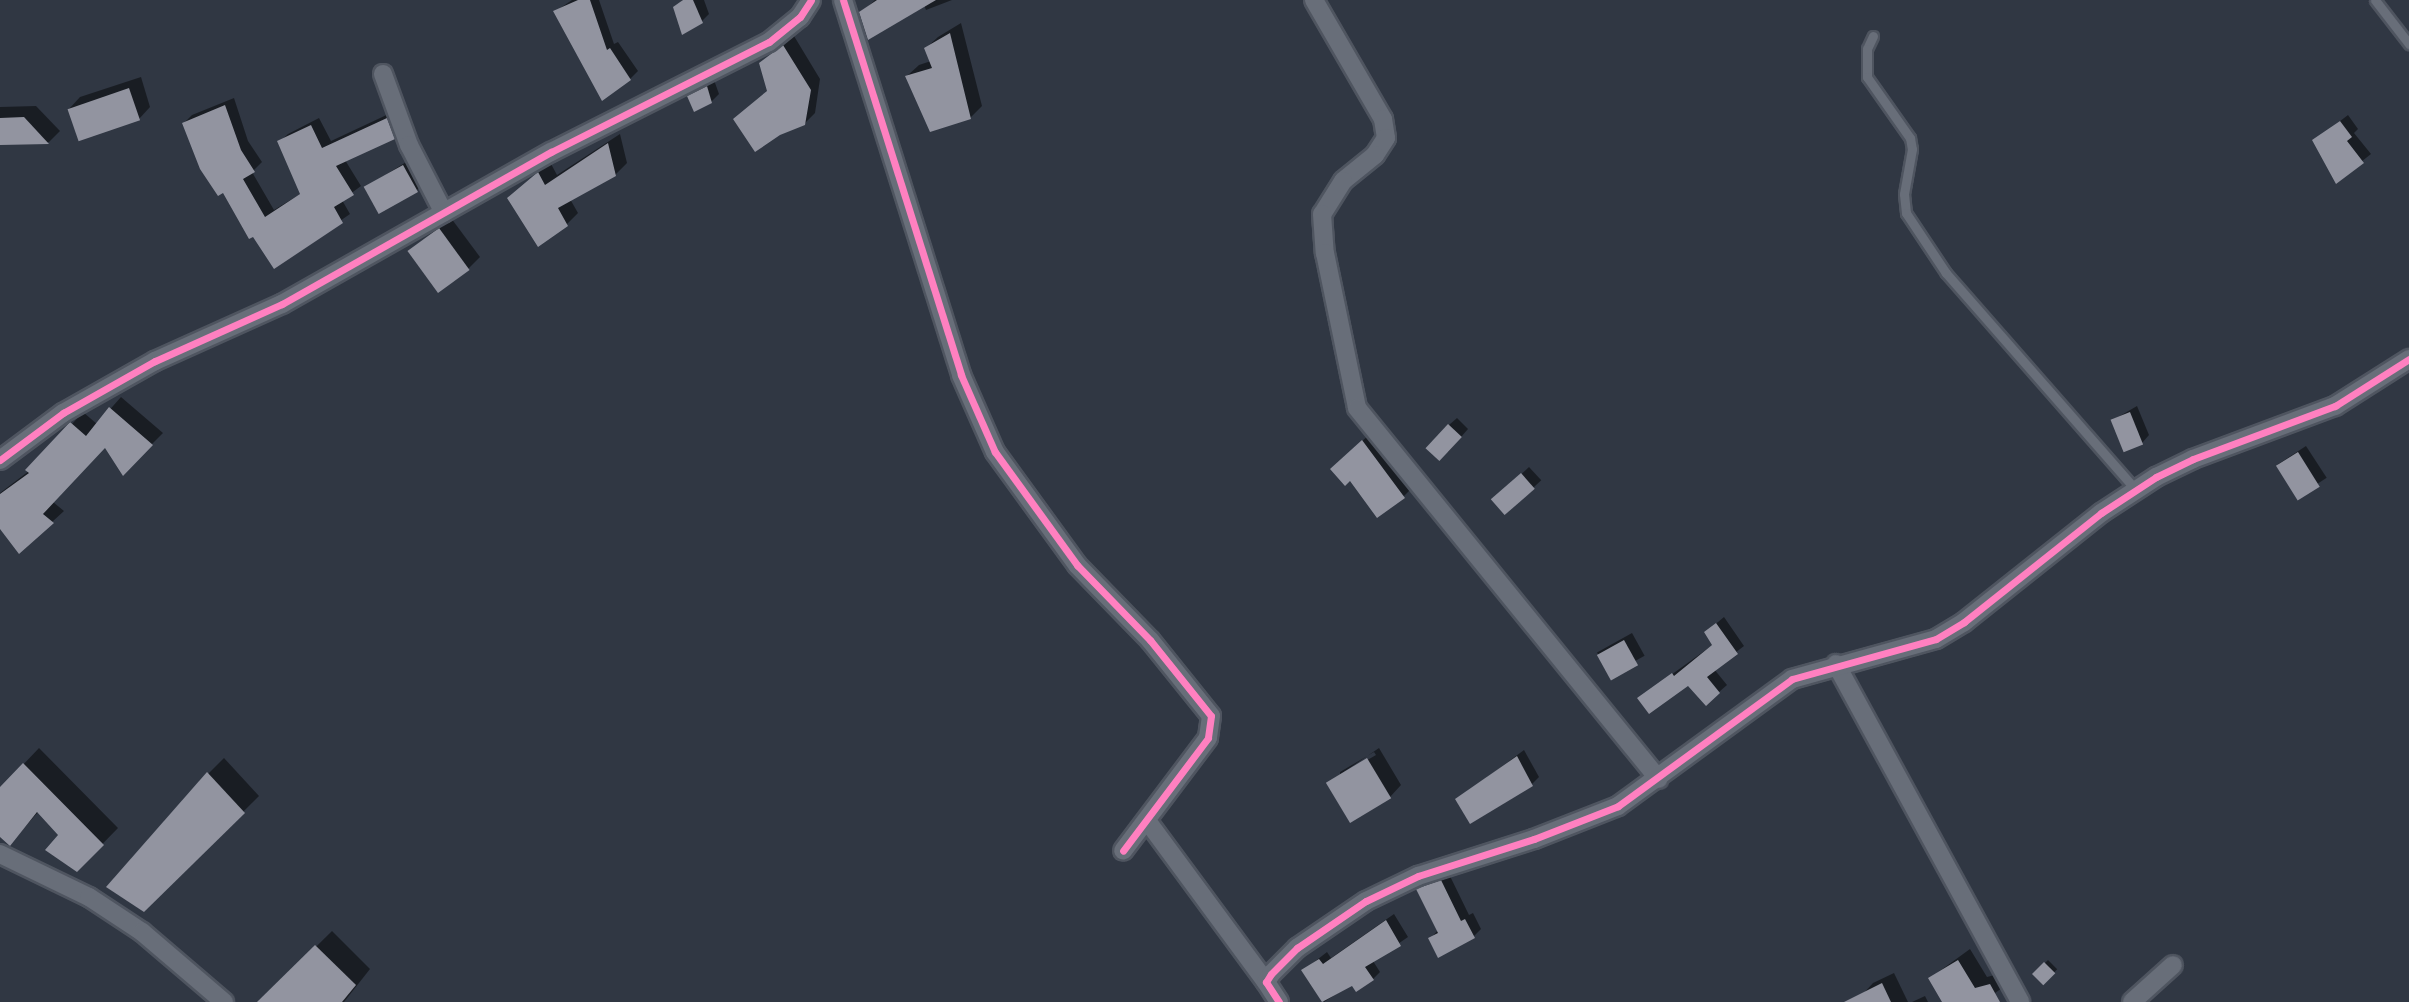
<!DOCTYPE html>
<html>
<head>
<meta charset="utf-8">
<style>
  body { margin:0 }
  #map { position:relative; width:2409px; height:1002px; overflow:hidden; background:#303743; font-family:Arial,sans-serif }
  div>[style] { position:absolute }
  .shadow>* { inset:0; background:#0007; transform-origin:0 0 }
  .building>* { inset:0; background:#9294a0; transform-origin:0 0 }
  .roads { filter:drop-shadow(2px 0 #4f5560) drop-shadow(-2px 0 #4f5560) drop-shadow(0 2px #4f5560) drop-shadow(0 -2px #4f5560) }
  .service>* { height:9px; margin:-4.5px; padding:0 4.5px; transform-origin:4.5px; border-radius:4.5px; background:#686e79 }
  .minor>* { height:18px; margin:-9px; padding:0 9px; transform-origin:9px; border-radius:9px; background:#686e79 }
  .cycleway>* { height:7px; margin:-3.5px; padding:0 3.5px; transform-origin:3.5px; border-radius:3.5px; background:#ff80c0 }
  span { translate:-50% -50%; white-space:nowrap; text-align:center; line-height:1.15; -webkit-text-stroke:7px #1e2b41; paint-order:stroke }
</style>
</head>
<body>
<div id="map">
  <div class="shadow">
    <i style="clip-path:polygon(572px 0,599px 0,614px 44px,618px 42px,638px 71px,630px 79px,556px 11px)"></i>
    <i style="clip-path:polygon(683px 0,704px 0,709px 14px,702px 21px,675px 8px)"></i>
    <i style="clip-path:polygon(875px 0,952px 0,926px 10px,924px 5px,861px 13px)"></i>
    <i style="clip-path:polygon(961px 23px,982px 106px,970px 118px,907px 76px,919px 65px,931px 61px,926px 48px,938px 37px)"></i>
    <i style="clip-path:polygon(794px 36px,820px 79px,815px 113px,804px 124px,735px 119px,769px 90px,761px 63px)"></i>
    <i style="clip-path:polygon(141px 77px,150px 107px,139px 119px,69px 109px,80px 97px)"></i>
    <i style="clip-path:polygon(714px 80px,719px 94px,711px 102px,689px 96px)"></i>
    <i style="clip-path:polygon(234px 98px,248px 141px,262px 162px,252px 172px,274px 210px,302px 193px,279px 142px,288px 134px,319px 118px,331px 141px,395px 111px,402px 129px,345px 160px,361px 186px,342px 200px,350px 214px,274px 267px,184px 123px,192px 115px)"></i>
    <i style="clip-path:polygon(36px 106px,60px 131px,49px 142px,0 143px,0 107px)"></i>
    <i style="clip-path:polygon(2348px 115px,2358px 129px,2354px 133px,2371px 154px,2337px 181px,2314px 141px)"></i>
    <i style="clip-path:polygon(620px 134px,627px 163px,615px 175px,570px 199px,578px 213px,566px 225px,509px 198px,550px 162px,557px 175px)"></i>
    <i style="clip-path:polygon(411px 159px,424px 183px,417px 190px,366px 187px)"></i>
    <i style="clip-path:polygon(451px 218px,480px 257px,468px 269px,409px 251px)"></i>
    <i style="clip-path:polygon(121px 397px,163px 433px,123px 473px,106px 446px,53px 502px,64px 511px,52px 522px,0 526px,0 493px,29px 471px,83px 412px,97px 424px)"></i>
    <i style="clip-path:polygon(2137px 406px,2149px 435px,2142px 443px,2113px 420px)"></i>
    <i style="clip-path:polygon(1457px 418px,1468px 429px,1448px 452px,1449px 425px)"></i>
    <i style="clip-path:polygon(1370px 434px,1411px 489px,1404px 496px,1340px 461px)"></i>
    <i style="left:2306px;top:446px;width:38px;height:34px;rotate:57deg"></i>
    <i style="left:1529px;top:467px;width:18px;height:49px;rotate:47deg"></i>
    <i style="clip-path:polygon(1724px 617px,1744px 646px,1714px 669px,1727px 685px,1719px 692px,1689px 683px,1639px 698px,1714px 644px,1706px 632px)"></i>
    <i style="left:1632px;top:633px;width:26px;height:40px;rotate:61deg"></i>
    <i style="clip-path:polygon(39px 748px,118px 828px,77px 870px,61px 835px,39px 811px,10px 844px,0 835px,0 789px)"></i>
    <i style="clip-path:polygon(evenodd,1379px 748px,1401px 785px,1390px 797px,1329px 782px,1379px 748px,1374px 752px,1376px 755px,1340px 776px,1340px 772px,1374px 752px)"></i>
    <i style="clip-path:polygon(1524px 750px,1539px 777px,1532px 784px,1457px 800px)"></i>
    <i style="clip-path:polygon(224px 758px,259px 796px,144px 910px,208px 774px)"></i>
    <i style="clip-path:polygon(1449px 874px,1469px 915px,1473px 913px,1481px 929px,1474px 936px,1430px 939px,1438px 930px,1419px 890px)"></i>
    <i style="clip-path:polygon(1394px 914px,1408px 937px,1373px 961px,1380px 972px,1373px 979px,1352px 984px,1324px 1002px,1304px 970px,1327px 952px,1331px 958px)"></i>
    <i style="clip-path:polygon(332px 931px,370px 969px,344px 1002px,260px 1002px)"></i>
    <i style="clip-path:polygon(1970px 949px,1987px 977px,2002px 973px,2008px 984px,1982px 1002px,1944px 1002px,1930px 978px)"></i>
    <i style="left:2048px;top:960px;width:13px;height:20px;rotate:45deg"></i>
    <i style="clip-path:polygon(1894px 973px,1908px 1002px,1865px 1002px,1862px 995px,1873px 983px)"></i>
    <i style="clip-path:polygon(1925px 996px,1928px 1002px,1912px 1002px)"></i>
  </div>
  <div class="building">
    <i style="clip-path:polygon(578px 0,590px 0,607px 50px,610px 48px,631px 80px,602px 101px,553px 11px)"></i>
    <i style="clip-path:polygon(683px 0,693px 0,703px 23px,682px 35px,673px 7px)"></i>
    <i style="clip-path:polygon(877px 0,936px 0,868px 40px,859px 12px)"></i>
    <i style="clip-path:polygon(950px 33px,971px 119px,930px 132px,905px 76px,932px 68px,924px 48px)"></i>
    <i style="clip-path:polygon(783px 45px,811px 90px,805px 125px,780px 135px,755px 152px,733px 119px,767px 91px,759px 63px)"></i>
    <i style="clip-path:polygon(707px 86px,712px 103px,694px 112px,687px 96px)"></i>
    <i style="left:129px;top:88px;width:34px;height:65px;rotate:71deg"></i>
    <i style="clip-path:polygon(225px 105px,241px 150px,255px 172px,243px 179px,265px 217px,300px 194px,277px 141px,311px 125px,322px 148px,387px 118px,395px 139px,336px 166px,354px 195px,334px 207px,343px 223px,274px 269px,253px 237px,249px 239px,223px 193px,218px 196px,200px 169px,182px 123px)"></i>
    <i style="clip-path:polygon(24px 117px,49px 144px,0 145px,0 118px)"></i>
    <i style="clip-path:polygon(2340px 121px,2352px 137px,2347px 141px,2364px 163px,2336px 184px,2312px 140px)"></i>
    <i style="clip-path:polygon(608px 143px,616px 176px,558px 208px,568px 226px,538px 247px,507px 198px,538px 172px,545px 185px)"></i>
    <i style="left:403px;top:165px;width:31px;height:45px;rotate:61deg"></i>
    <i style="left:439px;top:228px;width:52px;height:39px;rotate:54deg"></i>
    <i style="clip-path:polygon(109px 407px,153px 445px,123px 476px,105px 448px,43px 514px,54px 523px,19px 554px,0 529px,0 494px,29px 473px,25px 470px,70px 422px,86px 436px)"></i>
    <i style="left:2130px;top:412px;width:35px;height:21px;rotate:68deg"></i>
    <i style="left:1448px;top:424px;width:19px;height:33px;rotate:43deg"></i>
    <i style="clip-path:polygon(1362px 440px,1405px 498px,1377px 518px,1350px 481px,1345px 486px,1330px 469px)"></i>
    <i style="left:2298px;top:452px;width:41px;height:26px;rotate:58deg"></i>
    <i style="left:1521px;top:473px;width:21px;height:40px;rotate:49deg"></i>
    <i style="clip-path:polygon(1716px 623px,1738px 654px,1707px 677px,1720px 693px,1706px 706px,1688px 686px,1649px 714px,1637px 698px,1672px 673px,1674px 676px,1712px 645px,1704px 632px)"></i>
    <i style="left:1624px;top:640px;width:29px;height:31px;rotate:61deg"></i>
    <i style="clip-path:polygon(1517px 756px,1533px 786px,1470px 824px,1455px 799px)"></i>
    <i style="left:1367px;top:758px;width:47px;height:48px;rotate:59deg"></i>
    <i style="clip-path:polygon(23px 763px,104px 845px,77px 872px,45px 850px,58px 835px,37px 812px,10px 846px,0 837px,0 787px)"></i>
    <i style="clip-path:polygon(207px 772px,245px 813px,144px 912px,106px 887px)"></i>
    <i style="clip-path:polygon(1441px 880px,1461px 921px,1465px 919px,1475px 938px,1438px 958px,1428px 938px,1438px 933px,1416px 889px)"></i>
    <i style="clip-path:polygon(1386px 920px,1401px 946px,1365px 967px,1374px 980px,1356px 992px,1352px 986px,1322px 1002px,1301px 970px,1319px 959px,1323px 964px)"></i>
    <i style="clip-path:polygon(315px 945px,356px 985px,342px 1002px,257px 1002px)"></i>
    <i style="clip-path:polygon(1958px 960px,1975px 988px,1990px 984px,2000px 1002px,1942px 1002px,1928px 978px)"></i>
    <i style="left:2044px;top:962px;width:16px;height:17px;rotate:45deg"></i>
    <i style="clip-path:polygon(1882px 983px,1891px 1002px,1844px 1002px)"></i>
  </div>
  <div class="roads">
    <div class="service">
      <i style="left:2375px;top:0;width:56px;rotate:52.3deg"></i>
      <i style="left:1873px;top:36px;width:14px;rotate:115deg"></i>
      <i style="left:1867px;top:49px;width:28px;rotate:90deg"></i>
      <i style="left:1867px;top:77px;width:75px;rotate:54.8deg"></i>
      <i style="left:1910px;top:138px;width:11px;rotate:80deg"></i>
      <i style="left:1912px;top:149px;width:46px;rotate:100.1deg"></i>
      <i style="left:1904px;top:194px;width:19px;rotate:84deg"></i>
      <i style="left:1906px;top:213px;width:72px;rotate:56.3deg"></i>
      <i style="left:1946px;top:273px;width:288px;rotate:48.8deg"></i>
    </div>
    <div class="minor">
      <i style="left:843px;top:0;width:393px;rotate:72.5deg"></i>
      <i style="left:961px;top:375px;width:84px;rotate:66.2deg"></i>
      <i style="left:995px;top:452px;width:140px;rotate:54deg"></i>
      <i style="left:1077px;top:565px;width:105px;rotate:45.8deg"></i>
      <i style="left:1150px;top:640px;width:97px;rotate:51.2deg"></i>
      <i style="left:1211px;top:716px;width:22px;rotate:98deg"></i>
      <i style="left:1208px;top:738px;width:141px;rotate:127deg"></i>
      <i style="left:1314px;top:0;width:138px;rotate:59.9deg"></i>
      <i style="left:1383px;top:119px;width:19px;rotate:81deg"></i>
      <i style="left:1386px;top:138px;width:20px;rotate:123deg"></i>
      <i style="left:1375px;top:155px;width:41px;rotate:140.9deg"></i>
      <i style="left:1343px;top:181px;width:39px;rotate:122deg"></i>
      <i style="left:1322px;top:214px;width:39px;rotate:86deg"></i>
      <i style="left:1325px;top:253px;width:158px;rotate:78.3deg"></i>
      <i style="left:1357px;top:408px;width:478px;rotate:50.9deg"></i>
      <i style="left:383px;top:74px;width:76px;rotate:69.9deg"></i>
      <i style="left:409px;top:145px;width:76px;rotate:62.8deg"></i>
      <i style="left:0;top:460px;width:79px;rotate:-36.7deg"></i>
      <i style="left:63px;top:413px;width:106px;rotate:-29.5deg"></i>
      <i style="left:155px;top:361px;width:139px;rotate:-24.2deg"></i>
      <i style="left:282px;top:304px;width:309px;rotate:-29.5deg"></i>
      <i style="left:551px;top:152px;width:244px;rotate:-26.8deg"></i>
      <i style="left:769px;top:42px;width:40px;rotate:-39deg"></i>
      <i style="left:800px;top:17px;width:20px;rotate:-57deg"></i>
      <i style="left:1836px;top:664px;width:385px;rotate:61.4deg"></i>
      <i style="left:1148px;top:822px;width:199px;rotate:53.6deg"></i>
      <i style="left:0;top:854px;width:99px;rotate:25.8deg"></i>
      <i style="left:89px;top:897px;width:64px;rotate:33.4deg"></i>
      <i style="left:142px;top:932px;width:108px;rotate:40.5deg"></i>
      <i style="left:1279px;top:1002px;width:24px;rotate:-123deg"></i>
      <i style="left:1266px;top:982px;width:9px;rotate:-58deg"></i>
      <i style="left:1271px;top:974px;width:37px;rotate:-45deg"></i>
      <i style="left:1297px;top:948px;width:83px;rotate:-34.3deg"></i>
      <i style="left:1366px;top:901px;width:58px;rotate:-25.7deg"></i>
      <i style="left:1418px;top:876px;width:122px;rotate:-17.7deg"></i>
      <i style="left:1534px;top:839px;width:90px;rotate:-21.4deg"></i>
      <i style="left:1618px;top:806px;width:215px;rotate:-36.1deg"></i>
      <i style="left:1792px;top:679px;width:149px;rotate:-15.5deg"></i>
      <i style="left:1936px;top:639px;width:33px;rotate:-31deg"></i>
      <i style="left:1964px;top:622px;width:175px;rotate:-38.5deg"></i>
      <i style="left:2101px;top:513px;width:66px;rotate:-33.2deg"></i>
      <i style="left:2156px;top:477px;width:41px;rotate:-25.9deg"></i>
      <i style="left:2193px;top:459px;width:152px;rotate:-20.5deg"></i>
      <i style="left:2335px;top:406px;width:88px;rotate:-32.4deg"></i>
      <i style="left:2132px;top:1002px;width:55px;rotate:-42.1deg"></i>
    </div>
  </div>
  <div class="cycleway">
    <i style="left:843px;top:0;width:393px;rotate:72.5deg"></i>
    <i style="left:961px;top:375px;width:84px;rotate:66.2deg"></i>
    <i style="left:995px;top:452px;width:140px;rotate:54deg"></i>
    <i style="left:1077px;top:565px;width:105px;rotate:45.8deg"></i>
    <i style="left:1150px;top:640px;width:97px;rotate:51.2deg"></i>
    <i style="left:1211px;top:716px;width:22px;rotate:98deg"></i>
    <i style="left:1208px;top:738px;width:141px;rotate:127deg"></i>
    <i style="left:0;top:460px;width:79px;rotate:-36.7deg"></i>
    <i style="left:63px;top:413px;width:106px;rotate:-29.5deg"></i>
    <i style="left:155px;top:361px;width:139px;rotate:-24.2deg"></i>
    <i style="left:282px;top:304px;width:309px;rotate:-29.5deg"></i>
    <i style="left:551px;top:152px;width:244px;rotate:-26.8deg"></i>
    <i style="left:769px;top:42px;width:40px;rotate:-39deg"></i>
    <i style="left:800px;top:17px;width:20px;rotate:-57deg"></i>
    <i style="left:1279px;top:1002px;width:24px;rotate:-123deg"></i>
    <i style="left:1266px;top:982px;width:9px;rotate:-58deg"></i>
    <i style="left:1271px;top:974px;width:37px;rotate:-45deg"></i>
    <i style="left:1297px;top:948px;width:83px;rotate:-34.3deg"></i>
    <i style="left:1366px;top:901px;width:58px;rotate:-25.7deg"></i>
    <i style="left:1418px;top:876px;width:122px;rotate:-17.7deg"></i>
    <i style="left:1534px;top:839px;width:90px;rotate:-21.4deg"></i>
    <i style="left:1618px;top:806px;width:215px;rotate:-36.1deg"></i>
    <i style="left:1792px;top:679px;width:149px;rotate:-15.5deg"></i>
    <i style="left:1936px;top:639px;width:33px;rotate:-31deg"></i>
    <i style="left:1964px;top:622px;width:175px;rotate:-38.5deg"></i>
    <i style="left:2101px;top:513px;width:66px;rotate:-33.2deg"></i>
    <i style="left:2156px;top:477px;width:41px;rotate:-25.9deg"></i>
    <i style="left:2193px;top:459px;width:152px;rotate:-20.5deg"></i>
    <i style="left:2335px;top:406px;width:88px;rotate:-32.4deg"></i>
  </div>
</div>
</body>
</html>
